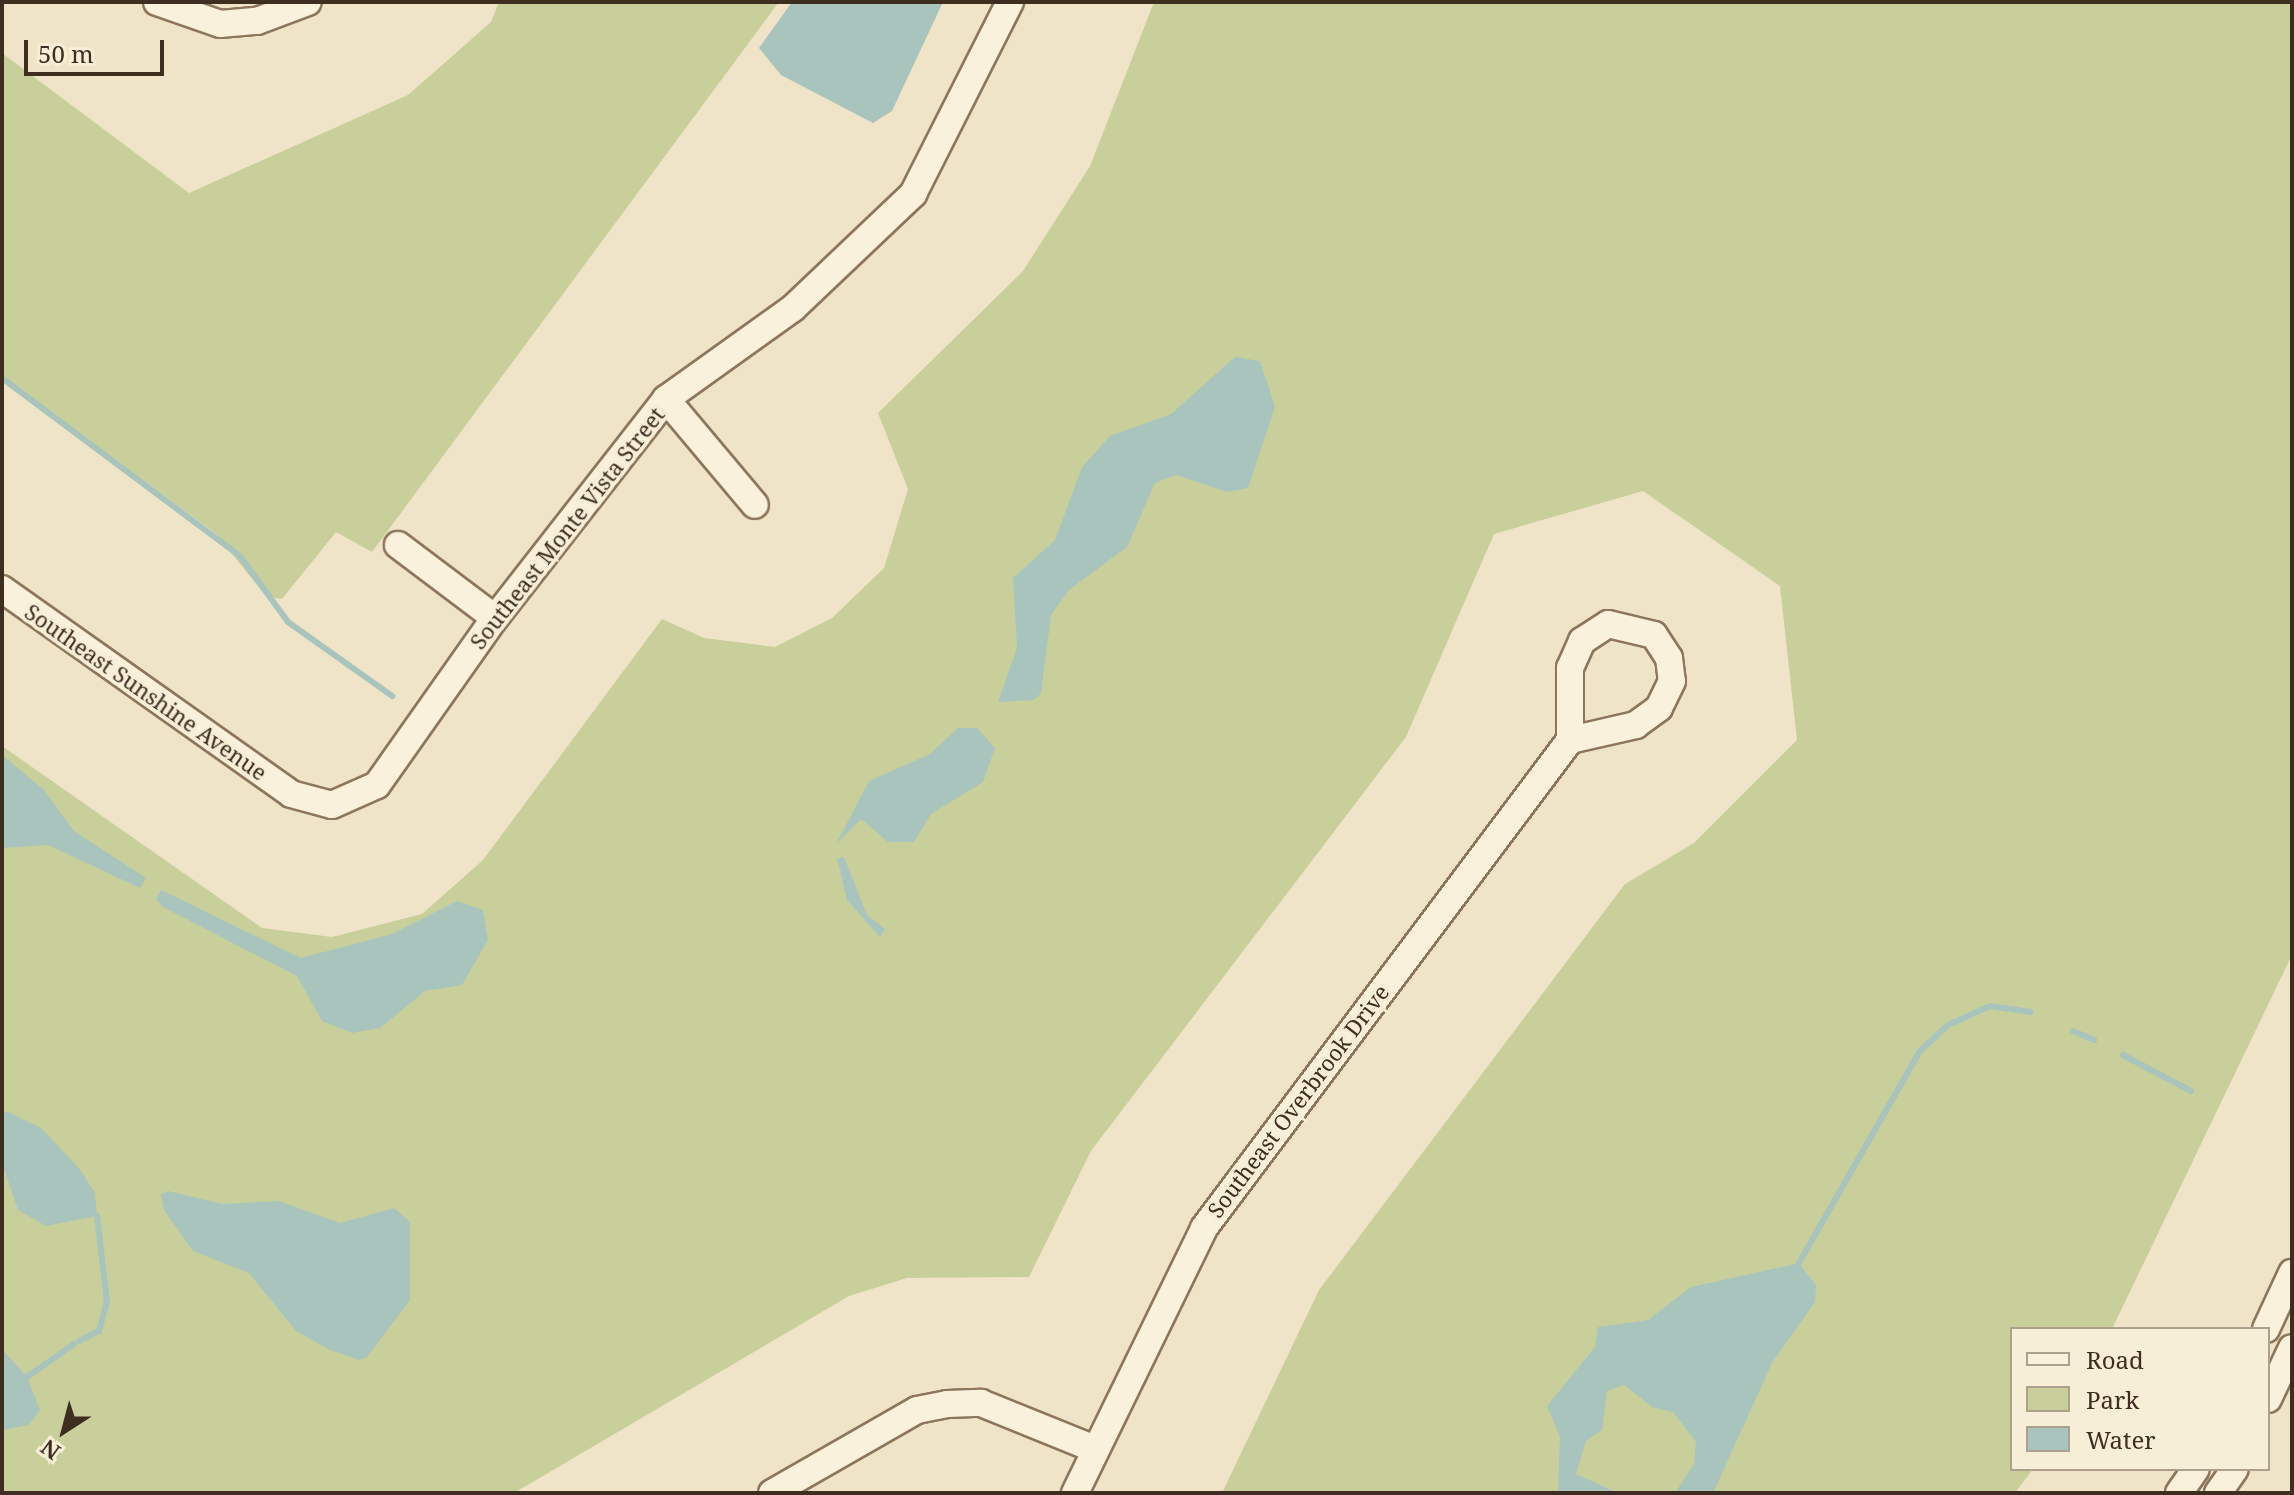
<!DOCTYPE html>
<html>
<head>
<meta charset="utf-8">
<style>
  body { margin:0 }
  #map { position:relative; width:2294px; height:1495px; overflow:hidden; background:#f0e4c8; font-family:"Noto Serif",serif }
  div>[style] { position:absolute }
  .green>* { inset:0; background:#c9cf9b }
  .water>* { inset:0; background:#a9c4bc }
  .stream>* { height:6px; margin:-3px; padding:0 3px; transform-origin:3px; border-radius:3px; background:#a9c4bc }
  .roads { filter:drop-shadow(2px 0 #8d765c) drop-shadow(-2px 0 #8d765c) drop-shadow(0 2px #8d765c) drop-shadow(0 -2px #8d765c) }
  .minor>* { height:26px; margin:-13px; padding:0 13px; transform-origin:13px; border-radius:13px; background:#faf1dc }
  span { translate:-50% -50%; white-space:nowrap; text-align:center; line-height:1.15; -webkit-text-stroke:7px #f7eed8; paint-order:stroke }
  .street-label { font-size:22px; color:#3d2e20 }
  .frame { position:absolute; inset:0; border:4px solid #3d2e20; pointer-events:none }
  .legend { position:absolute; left:2010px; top:1327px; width:260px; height:144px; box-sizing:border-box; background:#f7eed8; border:2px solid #ada18e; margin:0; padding:10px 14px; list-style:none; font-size:24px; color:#3d2e20 }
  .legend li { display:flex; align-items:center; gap:16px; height:40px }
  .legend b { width:40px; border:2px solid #ada18e }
  .north { position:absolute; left:24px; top:1391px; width:80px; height:80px; -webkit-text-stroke:6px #f7eed8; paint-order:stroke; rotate:216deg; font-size:22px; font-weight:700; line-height:32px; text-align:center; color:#3d2e20 }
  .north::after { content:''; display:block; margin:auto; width:28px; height:36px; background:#3d2e20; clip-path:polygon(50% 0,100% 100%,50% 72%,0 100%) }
  .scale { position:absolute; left:24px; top:40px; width:140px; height:36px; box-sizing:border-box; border:4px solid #3d2e20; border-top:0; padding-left:10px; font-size:24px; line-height:28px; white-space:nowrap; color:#3d2e20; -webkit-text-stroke:6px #f7eed8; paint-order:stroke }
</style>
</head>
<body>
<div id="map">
  <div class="green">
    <i style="clip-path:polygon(499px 2px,779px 2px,372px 552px,336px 532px,282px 599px,266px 596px,215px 533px,2px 376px,2px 53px,189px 193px,408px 95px,491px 22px)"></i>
    <i style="clip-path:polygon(1154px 2px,2290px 2px,2292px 955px,2112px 1329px,2012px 1329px,2012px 1469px,2033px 1469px,2015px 1493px,1222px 1493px,1319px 1290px,1625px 884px,1694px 843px,1797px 740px,1780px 586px,1643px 491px,1494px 534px,1406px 737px,1091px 1151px,1029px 1277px,907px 1278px,849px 1296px,514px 1493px,2px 1493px,2px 746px,262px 928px,332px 937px,422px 914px,483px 860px,662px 619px,704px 638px,775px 647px,832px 618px,884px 568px,908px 489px,878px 413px,1023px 271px,1090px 166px)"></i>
  </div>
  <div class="water">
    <i style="clip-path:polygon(792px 2px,943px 2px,892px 111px,873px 123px,781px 75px,759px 48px)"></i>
    <i style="clip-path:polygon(1235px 357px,1260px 361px,1275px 407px,1248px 488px,1227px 492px,1176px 475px,1155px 483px,1127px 547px,1069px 590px,1051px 615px,1041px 693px,1034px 700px,998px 702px,1017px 648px,1013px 578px,1055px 540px,1082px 467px,1110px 436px,1171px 414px)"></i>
    <i style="clip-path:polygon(958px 728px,977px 728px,995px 748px,983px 782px,931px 814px,914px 842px,888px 842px,861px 819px,836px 844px,869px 781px,930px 754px)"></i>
    <i style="clip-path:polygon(2px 755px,44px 790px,74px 831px,146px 878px,140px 888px,48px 845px,2px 848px)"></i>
    <i style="clip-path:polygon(844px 857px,867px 915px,885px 929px,880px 937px,847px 900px,837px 858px)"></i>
    <i style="clip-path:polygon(161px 890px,301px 958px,392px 934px,457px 901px,483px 910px,488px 940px,462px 985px,425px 991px,380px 1028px,352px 1033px,322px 1021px,297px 976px,163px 907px,156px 899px)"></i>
    <i style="clip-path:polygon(8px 1112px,41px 1128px,79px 1168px,95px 1193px,97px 1216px,46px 1226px,18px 1210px,2px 1163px,2px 1113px)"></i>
    <i style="clip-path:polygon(168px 1191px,223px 1204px,279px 1201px,340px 1223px,394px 1208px,410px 1222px,410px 1300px,367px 1357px,359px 1360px,330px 1350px,296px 1331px,249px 1273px,193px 1251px,164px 1210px,161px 1194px)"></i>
    <i style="clip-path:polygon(1799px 1263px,1816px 1285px,1815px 1302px,1772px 1363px,1713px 1493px,1675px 1493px,1694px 1464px,1696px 1442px,1673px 1412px,1652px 1407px,1624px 1385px,1607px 1391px,1602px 1430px,1586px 1441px,1576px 1474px,1618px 1493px,1558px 1493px,1560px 1437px,1547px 1406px,1595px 1347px,1598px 1327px,1648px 1320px,1691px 1287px)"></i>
    <i style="clip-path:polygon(2px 1349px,27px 1377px,40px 1410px,29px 1425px,2px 1430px)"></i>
  </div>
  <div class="stream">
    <i style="left:2px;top:378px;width:297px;rotate:36.8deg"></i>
    <i style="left:240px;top:556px;width:82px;rotate:54deg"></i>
    <i style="left:288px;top:622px;width:128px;rotate:35.4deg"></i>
    <i style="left:2073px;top:1031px;width:23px;rotate:23deg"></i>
    <i style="left:2123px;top:1055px;width:77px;rotate:27.9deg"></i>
    <i style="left:1799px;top:1263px;width:244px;rotate:-60.3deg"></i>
    <i style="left:1920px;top:1051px;width:38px;rotate:-43deg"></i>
    <i style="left:1948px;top:1025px;width:46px;rotate:-24.3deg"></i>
    <i style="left:1990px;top:1006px;width:41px;rotate:8.3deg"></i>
    <i style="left:79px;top:1341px;width:22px;rotate:-27deg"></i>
    <i style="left:99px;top:1331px;width:30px;rotate:-75deg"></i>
    <i style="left:107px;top:1302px;width:87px;rotate:-96.6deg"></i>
    <i style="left:27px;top:1377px;width:57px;rotate:-35.1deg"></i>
  </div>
  <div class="roads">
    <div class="minor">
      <i style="left:157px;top:2px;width:67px;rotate:19.2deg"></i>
      <i style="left:220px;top:24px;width:37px;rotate:-5deg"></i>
      <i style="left:257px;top:21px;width:54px;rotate:-20.4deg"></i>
      <i style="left:666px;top:399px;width:138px;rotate:50deg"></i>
      <i style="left:398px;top:545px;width:121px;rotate:37deg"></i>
      <i style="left:2px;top:589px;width:354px;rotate:35.3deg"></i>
      <i style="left:291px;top:794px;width:42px;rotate:15deg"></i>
      <i style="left:332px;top:805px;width:49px;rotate:-24deg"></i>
      <i style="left:377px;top:785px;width:204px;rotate:-54.8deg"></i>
      <i style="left:495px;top:618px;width:278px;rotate:-52deg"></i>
      <i style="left:666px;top:399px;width:156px;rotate:-35.6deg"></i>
      <i style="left:793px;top:308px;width:166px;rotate:-43.5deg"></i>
      <i style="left:913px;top:194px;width:215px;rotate:-63.2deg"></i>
      <i style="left:2266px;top:1329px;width:62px;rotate:-65.1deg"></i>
      <i style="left:2268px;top:1399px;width:56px;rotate:-64.8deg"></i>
      <i style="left:772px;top:1493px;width:167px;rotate:-29.8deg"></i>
      <i style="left:917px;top:1410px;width:31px;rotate:-11deg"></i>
      <i style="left:947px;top:1404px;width:34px;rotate:-2deg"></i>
      <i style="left:981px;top:1403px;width:123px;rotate:22deg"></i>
      <i style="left:1075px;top:1493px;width:295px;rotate:-64deg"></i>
      <i style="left:1204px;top:1228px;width:610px;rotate:-53.13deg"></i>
      <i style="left:1570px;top:740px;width:72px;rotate:-90deg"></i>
      <i style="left:1570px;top:668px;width:30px;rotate:-66deg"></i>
      <i style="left:1582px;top:641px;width:31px;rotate:-33deg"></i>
      <i style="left:1608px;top:624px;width:47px;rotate:13.4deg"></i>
      <i style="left:1654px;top:635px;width:27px;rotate:57deg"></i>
      <i style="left:1669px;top:658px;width:23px;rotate:83deg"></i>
      <i style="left:1672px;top:681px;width:30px;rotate:116deg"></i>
      <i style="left:1659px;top:708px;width:29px;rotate:144deg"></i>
      <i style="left:1636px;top:725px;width:68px;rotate:167.2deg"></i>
      <i style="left:2179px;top:1493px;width:29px;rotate:-55deg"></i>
      <i style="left:2218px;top:1493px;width:29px;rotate:-55deg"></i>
    </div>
  </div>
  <div class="street-label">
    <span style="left:567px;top:528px;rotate:-52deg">Southeast Monte Vista Street</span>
    <span style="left:146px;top:692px;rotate:35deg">Southeast Sunshine Avenue</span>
    <span style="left:1298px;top:1101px;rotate:-53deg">Southeast Overbrook Drive</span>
  </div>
  <div class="frame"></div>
  <ul class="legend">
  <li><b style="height:10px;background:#faf1dc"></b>Road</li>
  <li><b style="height:22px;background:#c9cf9b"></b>Park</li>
  <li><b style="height:22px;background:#a9c4bc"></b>Water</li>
  </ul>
  <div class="north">N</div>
  <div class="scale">50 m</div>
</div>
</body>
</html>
